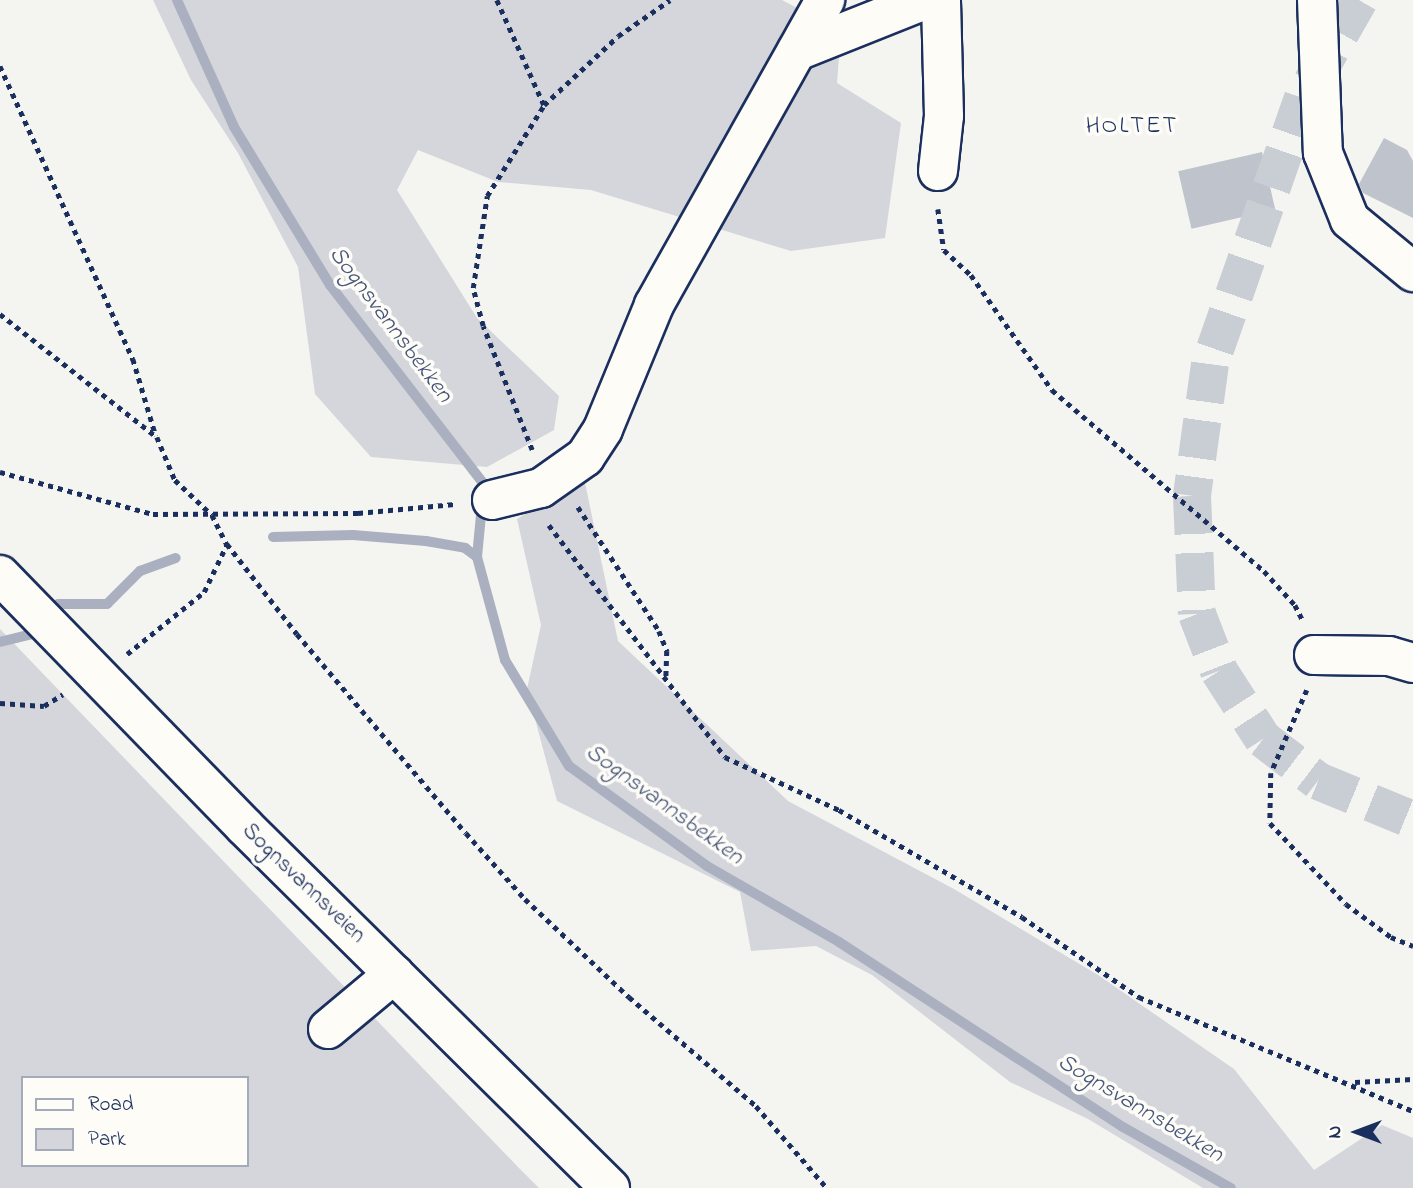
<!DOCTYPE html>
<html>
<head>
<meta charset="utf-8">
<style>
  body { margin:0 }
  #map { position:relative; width:1413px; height:1188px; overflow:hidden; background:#f4f4f1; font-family:"Indie Flower",sans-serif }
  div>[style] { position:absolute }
  .green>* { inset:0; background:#d4d6db }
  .stream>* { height:10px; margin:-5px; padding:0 5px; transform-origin:5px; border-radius:5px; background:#aab0bf }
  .building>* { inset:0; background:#bfc3cc; transform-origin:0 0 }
  .minor-tunnel>* { height:38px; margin-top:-19px; transform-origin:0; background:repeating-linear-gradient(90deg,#c9cdd4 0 38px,transparent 0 57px) }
  .path>* { height:4.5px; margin-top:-2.25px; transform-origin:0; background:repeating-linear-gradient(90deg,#1b2f5e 0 5px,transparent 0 10px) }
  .roads { filter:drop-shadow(2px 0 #1b2f5e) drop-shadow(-2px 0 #1b2f5e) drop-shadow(0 2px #1b2f5e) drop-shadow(0 -2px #1b2f5e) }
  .minor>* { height:38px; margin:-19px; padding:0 19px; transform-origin:19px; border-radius:19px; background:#fdfcf7 }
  span { translate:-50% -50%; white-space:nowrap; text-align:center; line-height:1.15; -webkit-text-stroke:7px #fdfcf7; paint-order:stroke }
  .street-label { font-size:23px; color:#1b2f5e }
  .neighbourhood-label { font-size:24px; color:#1b2f5e; letter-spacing:2px }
  .water-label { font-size:24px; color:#46567b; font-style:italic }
  .legend { position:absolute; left:21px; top:1076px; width:228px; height:91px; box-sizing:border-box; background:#fdfcf7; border:2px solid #a3aaba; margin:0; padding:9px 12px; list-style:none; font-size:21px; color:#1b2f5e }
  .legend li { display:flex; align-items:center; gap:14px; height:35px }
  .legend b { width:35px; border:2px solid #a3aaba }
  .north { position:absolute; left:1322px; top:1097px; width:70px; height:70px; -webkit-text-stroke:5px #fdfcf7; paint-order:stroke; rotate:270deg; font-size:19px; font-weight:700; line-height:28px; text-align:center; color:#1b2f5e }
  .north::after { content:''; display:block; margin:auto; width:24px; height:32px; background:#1b2f5e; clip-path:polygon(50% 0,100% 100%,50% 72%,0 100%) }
</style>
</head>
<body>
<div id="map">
  <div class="green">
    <i style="clip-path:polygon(153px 0,782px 0,841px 31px,837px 83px,901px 123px,885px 238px,791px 251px,591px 190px,498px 182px,418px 150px,397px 190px,477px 318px,559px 396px,554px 430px,487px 467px,371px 457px,315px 394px,298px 267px,238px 153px,191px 80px)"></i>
    <i style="clip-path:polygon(584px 478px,618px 641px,788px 801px,954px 889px,1098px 975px,1234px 1069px,1314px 1170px,1382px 1125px,1413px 1138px,1413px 1188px,1203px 1188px,1088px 1119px,1010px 1082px,872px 975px,816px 946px,751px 951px,740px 892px,557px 801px,527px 689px,541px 625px,517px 519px)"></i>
    <i style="clip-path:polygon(evenodd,0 629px,518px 1167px,539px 1188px,0 1188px,0 629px,23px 1078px,247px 1078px,247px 1165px,23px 1165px,23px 1078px)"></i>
  </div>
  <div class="stream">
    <i style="left:177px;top:0;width:139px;rotate:65.8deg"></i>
    <i style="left:234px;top:127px;width:185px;rotate:58.7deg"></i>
    <i style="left:330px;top:285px;width:252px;rotate:52.3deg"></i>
    <i style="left:484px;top:484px;width:73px;rotate:95.5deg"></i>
    <i style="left:477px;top:557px;width:107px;rotate:74.8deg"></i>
    <i style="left:505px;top:660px;width:124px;rotate:58.9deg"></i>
    <i style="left:569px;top:766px;width:170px;rotate:35.9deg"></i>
    <i style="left:707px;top:866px;width:152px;rotate:29.9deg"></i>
    <i style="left:839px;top:942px;width:339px;rotate:33.1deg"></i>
    <i style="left:1123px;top:1127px;width:124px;rotate:29.5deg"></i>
    <i style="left:273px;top:537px;width:80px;rotate:-1.4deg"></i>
    <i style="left:353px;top:535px;width:73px;rotate:4.7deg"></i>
    <i style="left:426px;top:541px;width:40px;rotate:10deg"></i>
    <i style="left:465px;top:548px;width:15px;rotate:37deg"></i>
    <i style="left:58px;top:604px;width:49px"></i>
    <i style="left:107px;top:604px;width:47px;rotate:-45deg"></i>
    <i style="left:140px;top:571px;width:38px;rotate:-20deg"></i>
    <i style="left:0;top:642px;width:37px;rotate:-14deg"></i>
  </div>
  <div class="building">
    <i style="clip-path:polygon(1384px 138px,1407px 150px,1413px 161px,1413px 218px,1363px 193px,1359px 184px)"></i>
    <i style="left:1262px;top:152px;width:59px;height:86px;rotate:77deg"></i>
  </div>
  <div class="minor-tunnel">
    <i style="left:1359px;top:0;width:113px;rotate:119.7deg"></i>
    <i style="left:1303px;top:98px;width:282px;rotate:109.3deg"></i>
    <i style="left:1210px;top:364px;width:133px;rotate:97.8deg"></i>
    <i style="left:1192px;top:496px;width:118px;rotate:87.6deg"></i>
    <i style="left:1197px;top:614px;width:61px;rotate:68.9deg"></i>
    <i style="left:1219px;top:671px;width:81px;rotate:57.1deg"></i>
    <i style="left:1263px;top:739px;width:69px;rotate:37.4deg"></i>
    <i style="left:1318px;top:781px;width:103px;rotate:22.3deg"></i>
  </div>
  <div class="path">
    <i style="left:497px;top:0;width:115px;rotate:65.9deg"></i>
    <i style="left:0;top:66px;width:322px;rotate:65.6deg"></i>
    <i style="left:133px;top:359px;width:80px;rotate:73.4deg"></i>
    <i style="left:938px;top:209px;width:41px;rotate:81.7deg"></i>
    <i style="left:944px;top:250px;width:37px;rotate:43deg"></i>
    <i style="left:971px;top:275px;width:141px;rotate:54.8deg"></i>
    <i style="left:1052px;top:390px;width:279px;rotate:40.5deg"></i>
    <i style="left:1264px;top:571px;width:46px;rotate:47.6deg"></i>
    <i style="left:1295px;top:605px;width:18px;rotate:63deg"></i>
    <i style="left:0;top:314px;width:199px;rotate:38.1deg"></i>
    <i style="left:157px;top:437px;width:47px;rotate:67.3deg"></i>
    <i style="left:175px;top:480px;width:51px;rotate:43.4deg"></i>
    <i style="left:212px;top:515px;width:33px;rotate:63deg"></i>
    <i style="left:227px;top:544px;width:114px;rotate:52.1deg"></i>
    <i style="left:297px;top:634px;width:261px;rotate:49.7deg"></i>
    <i style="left:466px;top:833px;width:89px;rotate:48.2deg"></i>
    <i style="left:525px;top:899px;width:143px;rotate:43.3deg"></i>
    <i style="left:629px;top:997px;width:167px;rotate:40.6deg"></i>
    <i style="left:756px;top:1106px;width:108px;rotate:49.1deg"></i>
    <i style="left:532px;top:450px;width:133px;rotate:-111.6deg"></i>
    <i style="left:483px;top:326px;width:39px;rotate:-105deg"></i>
    <i style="left:473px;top:288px;width:93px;rotate:-81.3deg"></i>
    <i style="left:487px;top:196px;width:107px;rotate:-57.9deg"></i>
    <i style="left:544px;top:105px;width:101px;rotate:-43deg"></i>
    <i style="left:618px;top:36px;width:63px;rotate:-34.7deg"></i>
    <i style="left:0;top:472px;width:159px;rotate:15.4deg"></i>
    <i style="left:153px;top:514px;width:205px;rotate:-0.3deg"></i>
    <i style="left:358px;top:513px;width:97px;rotate:-5.3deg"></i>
    <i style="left:578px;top:507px;width:148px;rotate:56.8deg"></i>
    <i style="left:659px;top:631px;width:22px;rotate:68deg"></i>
    <i style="left:667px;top:651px;width:27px;rotate:92deg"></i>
    <i style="left:549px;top:525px;width:291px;rotate:52.8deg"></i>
    <i style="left:725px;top:757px;width:126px;rotate:24.9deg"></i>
    <i style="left:839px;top:810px;width:212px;rotate:30.3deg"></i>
    <i style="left:1022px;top:917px;width:142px;rotate:34.4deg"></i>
    <i style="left:1139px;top:997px;width:297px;rotate:22.6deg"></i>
    <i style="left:127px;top:654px;width:99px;rotate:-38.8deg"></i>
    <i style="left:204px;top:592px;width:53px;rotate:-64.4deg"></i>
    <i style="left:1307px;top:690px;width:90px;rotate:113.4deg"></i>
    <i style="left:1271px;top:773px;width:50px;rotate:91.1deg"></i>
    <i style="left:1270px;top:823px;width:111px;rotate:46.8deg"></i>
    <i style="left:1346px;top:904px;width:56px;rotate:36.3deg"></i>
    <i style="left:1391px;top:937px;width:24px;rotate:22deg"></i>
    <i style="left:0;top:703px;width:44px;rotate:3.9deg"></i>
    <i style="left:44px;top:706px;width:22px;rotate:-32deg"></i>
    <i style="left:1355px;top:1082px;width:58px;rotate:-3deg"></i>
  </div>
  <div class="roads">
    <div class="minor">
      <i style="left:1317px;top:0;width:153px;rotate:87.8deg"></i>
      <i style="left:1323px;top:153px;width:72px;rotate:68.1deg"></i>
      <i style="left:1350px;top:220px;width:82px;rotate:39.5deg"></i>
      <i style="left:797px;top:51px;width:138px;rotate:-21.7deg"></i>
      <i style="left:938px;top:171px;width:55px;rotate:-83.8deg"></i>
      <i style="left:944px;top:116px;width:116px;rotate:-91.5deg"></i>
      <i style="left:492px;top:500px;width:50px;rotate:-13.8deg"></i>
      <i style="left:541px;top:488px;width:54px;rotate:-35.2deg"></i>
      <i style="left:585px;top:457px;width:33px;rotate:-57deg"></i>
      <i style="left:603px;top:429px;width:134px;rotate:-67.6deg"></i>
      <i style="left:654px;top:305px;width:350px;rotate:-60.7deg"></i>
      <i style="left:0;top:575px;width:350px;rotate:45.8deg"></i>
      <i style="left:244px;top:826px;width:515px;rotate:44.69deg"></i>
      <i style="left:1314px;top:655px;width:75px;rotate:0.8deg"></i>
      <i style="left:1389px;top:656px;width:25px;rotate:16deg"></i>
      <i style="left:328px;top:1029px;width:86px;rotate:-39.8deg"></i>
    </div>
  </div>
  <div class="street-label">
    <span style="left:303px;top:884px;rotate:44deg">Sognsvannsveien</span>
  </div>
  <div class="neighbourhood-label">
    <span style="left:1132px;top:127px">HOLTET</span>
  </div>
  <div class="water-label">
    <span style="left:390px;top:325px;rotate:53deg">Sognsvannsbekken</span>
    <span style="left:664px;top:805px;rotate:36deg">Sognsvannsbekken</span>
    <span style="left:1140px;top:1109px;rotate:31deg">Sognsvannsbekken</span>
  </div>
  <ul class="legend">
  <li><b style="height:9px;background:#fdfcf7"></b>Road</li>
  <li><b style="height:19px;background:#d4d6db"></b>Park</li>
  </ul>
  <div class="north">N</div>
</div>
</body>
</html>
